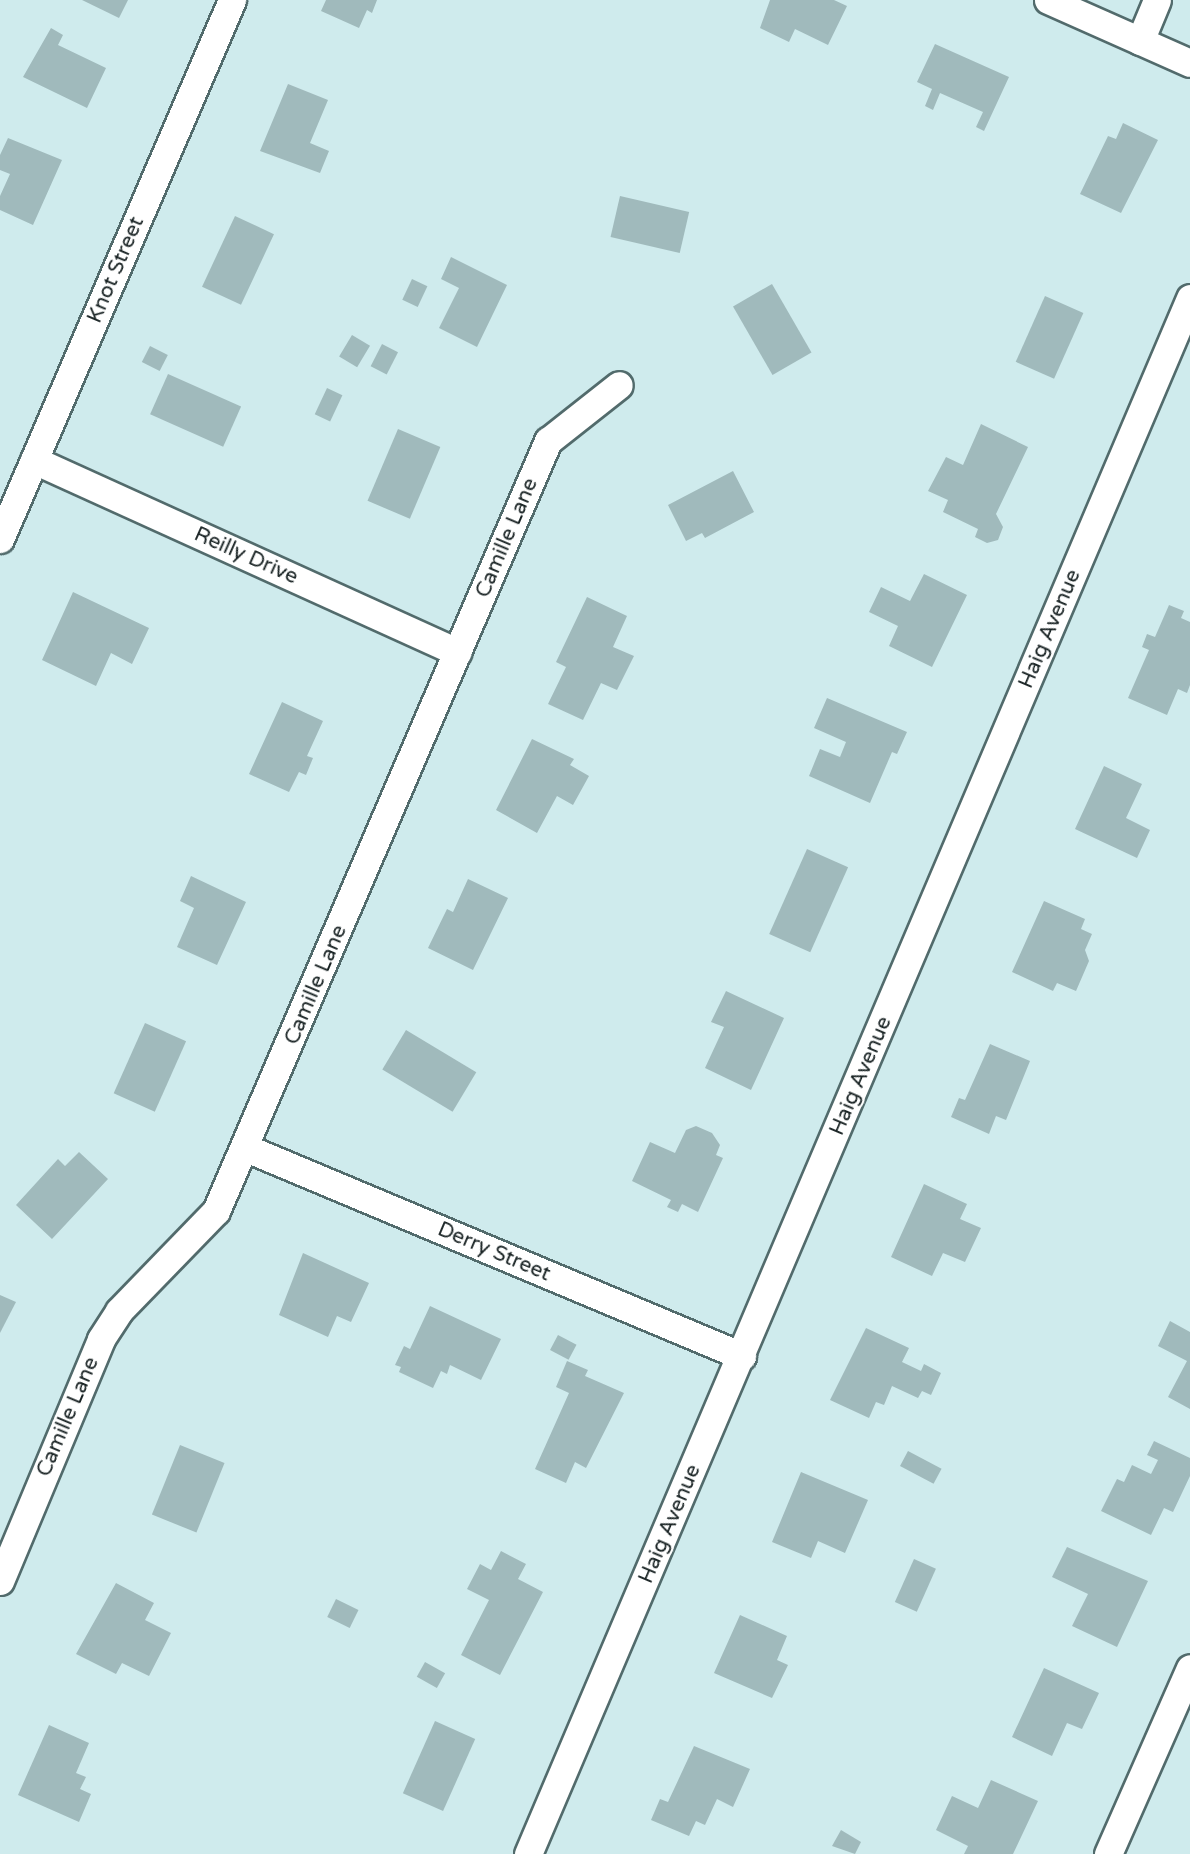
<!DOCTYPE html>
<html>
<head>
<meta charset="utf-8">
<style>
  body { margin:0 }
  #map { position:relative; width:1190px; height:1854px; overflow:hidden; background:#cfebed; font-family:"Varela Round",sans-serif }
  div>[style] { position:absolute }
  .building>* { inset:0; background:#a0babc; transform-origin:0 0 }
  .roads { filter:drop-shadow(2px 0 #526b6c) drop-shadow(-2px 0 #526b6c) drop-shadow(0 2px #526b6c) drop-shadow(0 -2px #526b6c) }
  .minor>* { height:27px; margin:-13.5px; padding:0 13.5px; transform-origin:13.5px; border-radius:13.5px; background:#fff }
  span { translate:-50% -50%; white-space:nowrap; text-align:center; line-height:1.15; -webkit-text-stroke:4.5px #fff; paint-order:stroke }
  .street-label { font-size:21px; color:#172122 }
</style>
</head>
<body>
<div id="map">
  <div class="building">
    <i style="clip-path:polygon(82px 0,128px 0,119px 18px)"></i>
    <i style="clip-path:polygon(326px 0,377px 0,372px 13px,367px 10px,359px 28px,321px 11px)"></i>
    <i style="clip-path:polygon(770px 0,834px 0,847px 6px,828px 45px,795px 29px,789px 42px,760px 28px)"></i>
    <i style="clip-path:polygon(51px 28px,63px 35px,58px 45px,106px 68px,87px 108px,23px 77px)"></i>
    <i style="clip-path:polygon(935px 44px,1009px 77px,984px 131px,976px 127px,983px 112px,940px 93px,933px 110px,925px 106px,932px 89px,917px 82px)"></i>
    <i style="clip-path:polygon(288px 84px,328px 100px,310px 143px,329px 151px,320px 173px,260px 151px)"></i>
    <i style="clip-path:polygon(1123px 123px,1158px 140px,1121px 213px,1080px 194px,1108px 136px,1116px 139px)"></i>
    <i style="clip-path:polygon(8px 138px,62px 160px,33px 225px,0 210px,0 196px,10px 174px,0 170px,0 155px)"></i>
    <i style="left:620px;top:196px;width:71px;height:42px;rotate:13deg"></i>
    <i style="left:235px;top:216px;width:43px;height:78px;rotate:25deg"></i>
    <i style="clip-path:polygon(451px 257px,507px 285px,477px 347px,439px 328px,459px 288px,441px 279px)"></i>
    <i style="left:412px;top:279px;width:17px;height:23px;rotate:25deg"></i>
    <i style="left:772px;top:284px;width:79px;height:45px;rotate:60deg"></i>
    <i style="left:1045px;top:296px;width:42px;height:72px;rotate:24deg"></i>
    <i style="left:352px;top:335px;width:21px;height:25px;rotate:31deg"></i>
    <i style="left:382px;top:344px;width:18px;height:25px;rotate:27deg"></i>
    <i style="left:150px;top:346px;width:20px;height:18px;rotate:27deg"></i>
    <i style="left:168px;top:374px;width:80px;height:44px;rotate:24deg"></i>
    <i style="left:327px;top:388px;width:17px;height:29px;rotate:25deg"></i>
    <i style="clip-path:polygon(981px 424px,1028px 447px,996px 514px,1003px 527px,998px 540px,987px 543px,975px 537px,978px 529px,943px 512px,948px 500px,928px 491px,946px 457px,963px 465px)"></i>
    <i style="left:398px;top:429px;width:46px;height:78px;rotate:23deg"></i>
    <i style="clip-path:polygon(733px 471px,754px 512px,705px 538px,702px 533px,686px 541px,668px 505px)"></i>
    <i style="clip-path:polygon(924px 574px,967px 595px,932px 667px,889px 646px,898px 626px,869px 612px,881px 587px,910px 601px)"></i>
    <i style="clip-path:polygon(73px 592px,149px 628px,132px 664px,111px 653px,96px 686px,42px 660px)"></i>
    <i style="clip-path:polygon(587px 597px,627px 616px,613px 647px,634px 656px,617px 690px,601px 683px,583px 720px,548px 704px,566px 667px,556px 662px)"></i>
    <i style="clip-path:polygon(1169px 605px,1184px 611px,1181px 618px,1190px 622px,1190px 685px,1187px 693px,1178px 689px,1167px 715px,1128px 698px,1149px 650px,1142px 647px,1147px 634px,1155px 637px)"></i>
    <i style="clip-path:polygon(827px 698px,907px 732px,897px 754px,892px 752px,870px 803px,809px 776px,820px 749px,840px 757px,846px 742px,814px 728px)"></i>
    <i style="clip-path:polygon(282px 702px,323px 721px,307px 756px,313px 758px,306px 775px,299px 772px,289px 792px,249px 774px)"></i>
    <i style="clip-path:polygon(532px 739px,574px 759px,570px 765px,589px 776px,573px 805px,557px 796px,537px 833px,496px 810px)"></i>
    <i style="clip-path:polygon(1104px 766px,1142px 784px,1126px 818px,1150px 830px,1137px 858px,1075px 829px)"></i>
    <i style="left:807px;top:849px;width:45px;height:93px;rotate:24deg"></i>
    <i style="clip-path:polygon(191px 876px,246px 902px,217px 965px,177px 947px,194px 908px,180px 901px)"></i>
    <i style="clip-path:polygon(468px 879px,508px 898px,473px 970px,428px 948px,447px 909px,453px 912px)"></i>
    <i style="clip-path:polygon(1044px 901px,1085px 919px,1081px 929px,1092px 934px,1085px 950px,1089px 961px,1076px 991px,1057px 983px,1053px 991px,1012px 972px)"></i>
    <i style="clip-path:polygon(726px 991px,784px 1018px,751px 1090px,705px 1068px,724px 1027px,711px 1022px)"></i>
    <i style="left:145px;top:1023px;width:45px;height:77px;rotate:24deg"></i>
    <i style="left:406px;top:1030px;width:82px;height:46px;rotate:31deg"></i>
    <i style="clip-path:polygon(990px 1044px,1030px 1061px,1006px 1120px,996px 1116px,989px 1134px,951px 1117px,959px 1098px,965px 1100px)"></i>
    <i style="clip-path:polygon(696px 1126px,712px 1133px,720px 1145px,716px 1155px,723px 1158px,698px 1212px,682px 1204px,678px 1212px,667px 1207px,671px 1200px,632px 1181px,650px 1142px,675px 1153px,686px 1130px)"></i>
    <i style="clip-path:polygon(79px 1152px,108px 1179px,52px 1239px,16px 1205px,58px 1159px,65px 1166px)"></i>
    <i style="clip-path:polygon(924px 1184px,967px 1204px,960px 1219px,981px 1228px,965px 1262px,943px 1253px,932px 1276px,891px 1257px)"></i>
    <i style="clip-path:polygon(303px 1253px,369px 1283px,351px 1322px,337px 1316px,328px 1337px,279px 1315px)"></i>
    <i style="clip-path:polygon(0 1295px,16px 1302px,0 1333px)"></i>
    <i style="clip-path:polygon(430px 1306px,501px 1339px,481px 1380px,450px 1365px,447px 1374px,441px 1371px,433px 1388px,399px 1372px,401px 1367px,395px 1365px,404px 1346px,410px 1349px)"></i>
    <i style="clip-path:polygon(1170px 1321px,1190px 1332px,1190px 1409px,1168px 1397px,1187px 1361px,1158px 1346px)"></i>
    <i style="clip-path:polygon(866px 1328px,909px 1348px,902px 1362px,921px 1371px,924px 1364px,941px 1373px,931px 1395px,922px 1391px,918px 1398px,892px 1386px,884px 1405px,876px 1402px,869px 1418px,830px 1400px)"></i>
    <i style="left:558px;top:1335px;width:21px;height:17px;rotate:28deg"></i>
    <i style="clip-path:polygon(567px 1361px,588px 1370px,585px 1376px,624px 1393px,586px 1468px,575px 1462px,566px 1483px,535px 1469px,569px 1393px,556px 1387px)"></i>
    <i style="clip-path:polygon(1154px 1441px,1190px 1458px,1190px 1476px,1173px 1512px,1164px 1508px,1151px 1535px,1101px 1511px,1117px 1479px,1124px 1482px,1132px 1465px,1151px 1474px,1158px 1460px,1147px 1455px)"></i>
    <i style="left:180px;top:1445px;width:48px;height:75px;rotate:22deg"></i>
    <i style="left:908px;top:1451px;width:38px;height:17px;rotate:28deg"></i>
    <i style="clip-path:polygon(801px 1472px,868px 1500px,845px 1553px,818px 1541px,811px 1558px,772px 1542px)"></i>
    <i style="clip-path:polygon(1067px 1547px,1148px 1581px,1117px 1647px,1072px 1626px,1088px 1594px,1052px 1577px)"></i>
    <i style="clip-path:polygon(501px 1551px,526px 1564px,518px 1579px,543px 1592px,500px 1675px,461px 1655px,489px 1600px,467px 1589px,480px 1564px,491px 1570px)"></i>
    <i style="left:914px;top:1559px;width:24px;height:47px;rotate:24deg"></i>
    <i style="clip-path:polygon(116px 1583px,154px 1603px,145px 1620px,171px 1633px,149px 1676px,122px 1663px,116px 1674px,76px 1654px)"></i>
    <i style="left:336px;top:1599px;width:25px;height:20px;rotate:26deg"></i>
    <i style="clip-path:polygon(740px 1615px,787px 1636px,777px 1660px,788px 1665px,772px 1698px,714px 1673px)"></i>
    <i style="left:425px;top:1662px;width:23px;height:17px;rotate:29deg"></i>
    <i style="clip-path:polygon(1044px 1668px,1099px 1693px,1082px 1729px,1067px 1723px,1052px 1756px,1012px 1737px)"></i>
    <i style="left:435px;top:1721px;width:44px;height:79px;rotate:24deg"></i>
    <i style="clip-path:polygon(49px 1725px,89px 1743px,76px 1773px,86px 1777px,80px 1789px,91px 1794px,79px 1822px,18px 1795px)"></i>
    <i style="clip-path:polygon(694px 1746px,750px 1769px,733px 1807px,717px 1799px,705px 1825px,696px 1821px,689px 1836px,651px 1820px,660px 1799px,668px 1802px)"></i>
    <i style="clip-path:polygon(991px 1780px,1038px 1801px,1013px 1854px,964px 1854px,968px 1846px,936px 1830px,952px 1796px,978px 1808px)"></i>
    <i style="clip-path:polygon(841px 1830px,861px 1842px,855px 1854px,832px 1846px)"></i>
  </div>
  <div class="roads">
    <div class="minor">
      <i style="left:1048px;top:0;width:155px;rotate:23.9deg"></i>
      <i style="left:1140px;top:41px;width:44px;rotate:-67.5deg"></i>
      <i style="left:34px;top:460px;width:465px;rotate:24.4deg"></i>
      <i style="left:0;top:539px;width:587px;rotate:-66.71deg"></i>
      <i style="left:246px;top:1148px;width:538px;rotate:22.75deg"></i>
      <i style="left:0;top:1581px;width:262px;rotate:-67.3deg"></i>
      <i style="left:101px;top:1339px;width:33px;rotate:-57deg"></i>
      <i style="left:119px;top:1311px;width:139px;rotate:-45.9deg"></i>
      <i style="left:216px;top:1211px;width:839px;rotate:-66.68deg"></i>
      <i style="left:548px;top:441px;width:90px;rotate:-38.3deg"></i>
      <i style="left:528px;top:1854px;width:1691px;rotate:-66.95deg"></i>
      <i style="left:1108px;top:1854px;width:203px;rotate:-66.2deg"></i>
    </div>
  </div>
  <div class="street-label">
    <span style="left:116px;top:270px;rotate:-67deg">Knot Street</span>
    <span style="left:507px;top:538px;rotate:-67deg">Camille Lane</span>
    <span style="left:246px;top:556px;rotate:24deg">Reilly Drive</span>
    <span style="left:1050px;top:629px;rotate:-67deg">Haig Avenue</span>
    <span style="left:316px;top:985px;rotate:-67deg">Camille Lane</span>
    <span style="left:861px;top:1076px;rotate:-67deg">Haig Avenue</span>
    <span style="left:494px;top:1252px;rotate:23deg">Derry Street</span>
    <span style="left:68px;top:1417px;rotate:-67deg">Camille Lane</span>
    <span style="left:670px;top:1524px;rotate:-67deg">Haig Avenue</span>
  </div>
</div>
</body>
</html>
